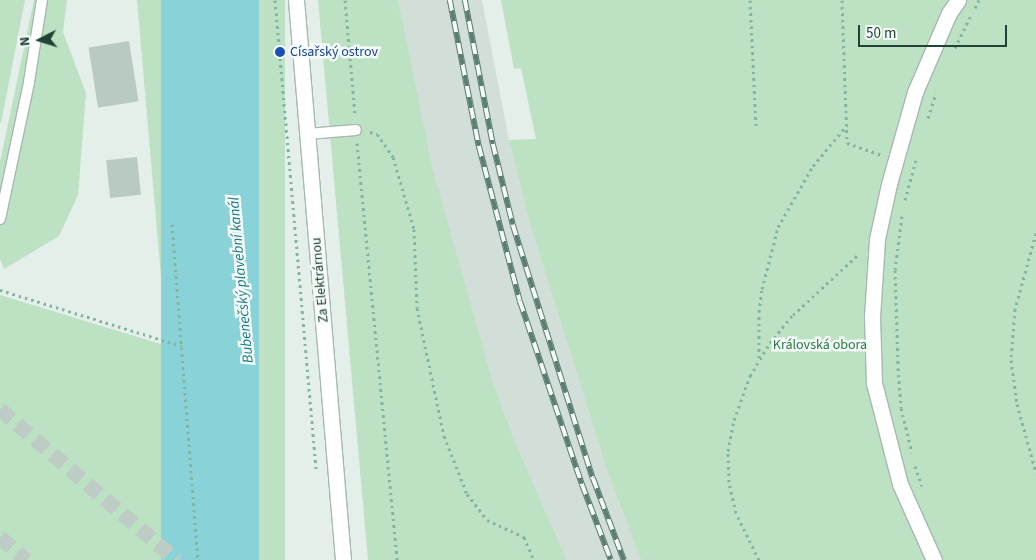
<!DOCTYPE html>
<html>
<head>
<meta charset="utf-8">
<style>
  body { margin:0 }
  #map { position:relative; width:1036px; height:560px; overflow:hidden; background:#e4efe9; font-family:"Source Sans 3",sans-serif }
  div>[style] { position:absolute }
  .built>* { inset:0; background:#d2dfd8 }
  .green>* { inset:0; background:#bce1c3; transform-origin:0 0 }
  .water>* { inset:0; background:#88d2d8; transform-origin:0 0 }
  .building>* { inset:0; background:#b9cac2; transform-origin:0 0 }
  .highway-tunnel>* { height:15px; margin-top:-7.5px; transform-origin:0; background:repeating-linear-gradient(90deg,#bdcdc5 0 15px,transparent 0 23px) }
  .path>* { height:3px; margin-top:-1.5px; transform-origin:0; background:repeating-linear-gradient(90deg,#82b5a1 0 2.5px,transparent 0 6.5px) }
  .roads { filter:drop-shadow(1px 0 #a6b8b0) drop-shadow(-1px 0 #a6b8b0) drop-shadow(0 1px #a6b8b0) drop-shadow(0 -1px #a6b8b0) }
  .lane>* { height:10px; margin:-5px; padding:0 5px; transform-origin:5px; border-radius:5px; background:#fff }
  .street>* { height:15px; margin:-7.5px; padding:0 7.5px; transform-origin:7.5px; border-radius:7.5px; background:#fff }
  .rail>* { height:5.5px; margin-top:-2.75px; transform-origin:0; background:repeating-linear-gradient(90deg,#f5fbf8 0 11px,#5c7e72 0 22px); box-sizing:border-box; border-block:1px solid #5c7e72 }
  .dots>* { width:14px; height:14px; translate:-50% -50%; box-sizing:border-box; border:2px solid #f5fbf8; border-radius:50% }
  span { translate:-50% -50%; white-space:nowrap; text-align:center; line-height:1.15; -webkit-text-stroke:5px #f5fbf8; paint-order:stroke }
  .transit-label { font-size:14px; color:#164399 }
  .left { translate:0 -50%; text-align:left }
  .street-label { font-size:14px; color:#214337 }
  .park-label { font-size:14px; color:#287d41 }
  .water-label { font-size:15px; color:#157b85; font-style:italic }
  .north { position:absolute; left:15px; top:15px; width:50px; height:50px; -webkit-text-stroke:4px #f5fbf8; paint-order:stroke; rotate:265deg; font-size:14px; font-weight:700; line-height:20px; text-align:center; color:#214337 }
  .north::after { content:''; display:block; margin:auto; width:18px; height:22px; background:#214337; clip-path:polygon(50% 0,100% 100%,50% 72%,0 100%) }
  .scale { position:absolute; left:858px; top:25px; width:149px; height:22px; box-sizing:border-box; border:2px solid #214337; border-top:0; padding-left:6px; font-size:15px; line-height:18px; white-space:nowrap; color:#214337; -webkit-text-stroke:4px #f5fbf8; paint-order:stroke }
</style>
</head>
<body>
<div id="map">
  <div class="built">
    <i style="clip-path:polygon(398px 0,482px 0,509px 140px,529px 221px,608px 473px,641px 560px,567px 560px,518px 449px,492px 380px,449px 235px,421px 120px)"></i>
  </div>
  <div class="green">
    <i style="clip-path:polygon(0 0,25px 0,1px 123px,0 123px)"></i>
    <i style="clip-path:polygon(34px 0,67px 0,63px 32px,86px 93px,78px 195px,59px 236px,4px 269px,0 259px,0 162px)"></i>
    <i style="clip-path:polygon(137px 0,161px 0,210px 560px,0 560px,0 295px,167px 346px)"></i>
    <i style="left:259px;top:0;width:26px;height:562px"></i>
    <i style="clip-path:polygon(318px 0,398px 0,433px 170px,492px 380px,518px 449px,567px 560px,368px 560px)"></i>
    <i style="clip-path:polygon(501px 0,1036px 0,1036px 560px,641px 560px,608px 473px,529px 221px,509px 140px,536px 139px,521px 68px,514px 69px)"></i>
  </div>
  <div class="water">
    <i style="left:161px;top:0;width:98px;height:562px"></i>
  </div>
  <div class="building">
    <i style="left:129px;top:41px;width:61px;height:41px;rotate:81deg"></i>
    <i style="left:137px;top:157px;width:38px;height:31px;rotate:84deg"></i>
  </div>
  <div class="highway-tunnel">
    <i style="left:0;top:409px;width:233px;rotate:40.5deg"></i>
    <i style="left:0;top:537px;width:35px;rotate:41deg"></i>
  </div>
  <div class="path">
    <i style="left:275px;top:0;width:472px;rotate:85deg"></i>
    <i style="left:345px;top:0;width:115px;rotate:85deg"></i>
    <i style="left:750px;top:0;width:129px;rotate:87.3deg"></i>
    <i style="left:842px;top:0;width:143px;rotate:88deg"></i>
    <i style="left:847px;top:143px;width:36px;rotate:19deg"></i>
    <i style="left:975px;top:8px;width:9px;rotate:-63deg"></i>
    <i style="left:955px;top:48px;width:39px;rotate:-64deg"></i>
    <i style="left:928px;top:118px;width:26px;rotate:-72deg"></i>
    <i style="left:370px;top:132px;width:7px;rotate:16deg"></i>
    <i style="left:377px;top:134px;width:28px;rotate:55deg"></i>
    <i style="left:393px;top:157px;width:75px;rotate:73.7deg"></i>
    <i style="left:414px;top:229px;width:79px;rotate:87.8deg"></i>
    <i style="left:417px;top:308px;width:131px;rotate:78.1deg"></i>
    <i style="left:444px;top:436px;width:62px;rotate:68.4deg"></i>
    <i style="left:467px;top:494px;width:33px;rotate:52deg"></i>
    <i style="left:487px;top:520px;width:41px;rotate:24.7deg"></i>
    <i style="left:524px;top:537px;width:25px;rotate:67deg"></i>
    <i style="left:357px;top:143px;width:419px;rotate:84.5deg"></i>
    <i style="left:905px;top:200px;width:41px;rotate:-74.6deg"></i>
    <i style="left:902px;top:216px;width:54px;rotate:97.4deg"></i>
    <i style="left:895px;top:270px;width:98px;rotate:88.2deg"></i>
    <i style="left:898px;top:368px;width:40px;rotate:85.7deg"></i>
    <i style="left:901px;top:408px;width:46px;rotate:76.3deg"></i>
    <i style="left:172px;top:224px;width:337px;rotate:85.6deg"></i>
    <i style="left:1036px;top:233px;width:79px;rotate:105.4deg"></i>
    <i style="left:1015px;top:309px;width:51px;rotate:94.5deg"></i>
    <i style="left:1011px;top:360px;width:44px;rotate:82.2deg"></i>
    <i style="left:1017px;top:404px;width:72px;rotate:74.6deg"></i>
    <i style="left:0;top:290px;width:190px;rotate:17.1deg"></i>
    <i style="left:759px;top:358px;width:46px;rotate:-90deg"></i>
    <i style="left:759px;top:312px;width:23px;rotate:-83deg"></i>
    <i style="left:762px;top:289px;width:64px;rotate:-75.5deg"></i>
    <i style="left:778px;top:227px;width:70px;rotate:-60.2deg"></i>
    <i style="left:813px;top:166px;width:53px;rotate:-50.3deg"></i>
    <i style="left:915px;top:466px;width:21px;rotate:71deg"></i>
    <i style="left:759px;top:560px;width:52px;rotate:-116.1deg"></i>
    <i style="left:736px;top:513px;width:32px;rotate:-103deg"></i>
    <i style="left:729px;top:482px;width:31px;rotate:-92deg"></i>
    <i style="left:728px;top:451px;width:32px;rotate:-79deg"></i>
    <i style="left:734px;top:420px;width:47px;rotate:-70deg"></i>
    <i style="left:750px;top:376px;width:39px;rotate:-59deg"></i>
    <i style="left:770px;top:343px;width:36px;rotate:-51deg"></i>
    <i style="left:793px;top:315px;width:91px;rotate:-42.8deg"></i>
  </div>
  <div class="roads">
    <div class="lane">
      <i style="left:307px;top:134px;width:49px;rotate:-4.7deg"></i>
      <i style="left:0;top:219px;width:140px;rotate:-78deg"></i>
      <i style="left:29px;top:82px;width:83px;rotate:-81deg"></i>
    </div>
    <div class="street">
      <i style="left:296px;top:0;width:562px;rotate:85.2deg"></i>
      <i style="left:934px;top:560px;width:83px;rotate:-114.1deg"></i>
      <i style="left:900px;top:484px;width:104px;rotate:-104.4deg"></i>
      <i style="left:874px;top:383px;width:66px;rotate:-91.7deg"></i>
      <i style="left:872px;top:317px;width:78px;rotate:-86.3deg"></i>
      <i style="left:877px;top:239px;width:56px;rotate:-77.7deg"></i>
      <i style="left:889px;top:184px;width:96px;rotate:-74.2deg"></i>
      <i style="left:915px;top:92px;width:86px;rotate:-66.7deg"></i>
      <i style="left:949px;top:13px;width:16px;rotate:-55deg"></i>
    </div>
  </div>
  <div class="rail">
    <i style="left:450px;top:0;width:149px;rotate:78.8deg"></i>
    <i style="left:479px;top:146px;width:160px;rotate:75.2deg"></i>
    <i style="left:520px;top:301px;width:193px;rotate:71.3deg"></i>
    <i style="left:582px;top:484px;width:81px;rotate:69.1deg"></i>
    <i style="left:465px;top:0;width:147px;rotate:79deg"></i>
    <i style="left:493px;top:144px;width:83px;rotate:76.1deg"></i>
    <i style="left:513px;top:225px;width:265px;rotate:72.5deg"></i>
    <i style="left:593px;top:478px;width:88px;rotate:69.3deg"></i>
  </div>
  <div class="dots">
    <i style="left:280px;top:52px;background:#1a4fb4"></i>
  </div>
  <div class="transit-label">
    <span class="left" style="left:290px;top:52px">Císařský ostrov</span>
  </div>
  <div class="street-label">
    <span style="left:320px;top:280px;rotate:-95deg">Za Elektrárnou</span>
  </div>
  <div class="park-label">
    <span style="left:820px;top:345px">Královská obora</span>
  </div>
  <div class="water-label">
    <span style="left:241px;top:280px;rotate:-95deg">Bubenečský plavební kanál</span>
  </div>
  <div class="north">N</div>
  <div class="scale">50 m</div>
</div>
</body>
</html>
